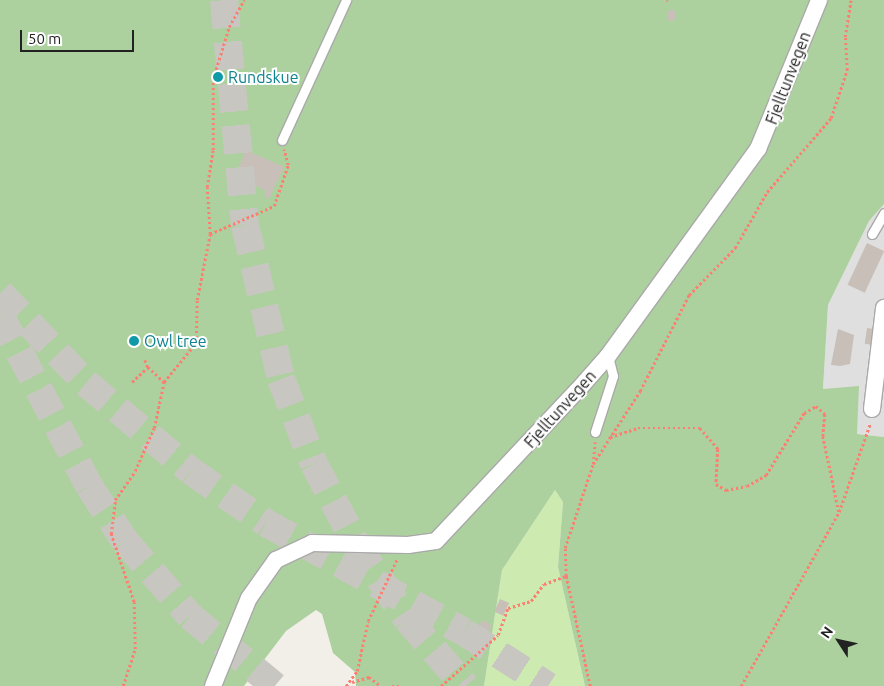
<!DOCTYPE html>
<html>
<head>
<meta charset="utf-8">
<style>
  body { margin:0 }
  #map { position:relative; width:884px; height:686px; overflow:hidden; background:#f2efe9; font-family:Ubuntu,sans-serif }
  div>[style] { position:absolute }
  .residential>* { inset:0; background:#e0dfdf }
  .grass>* { inset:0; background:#cdebb0 }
  .forest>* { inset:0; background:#add19e }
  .building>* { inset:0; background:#c7bfb8; transform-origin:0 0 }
  .trunk-tunnel>* { height:28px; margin-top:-14px; transform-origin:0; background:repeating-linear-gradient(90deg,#c8c6c1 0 28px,transparent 0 42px) }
  .path>* { height:2.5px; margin-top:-1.25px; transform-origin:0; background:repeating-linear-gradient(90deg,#fa8072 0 2.5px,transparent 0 5px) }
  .roads { filter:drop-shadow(1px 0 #a9a9a9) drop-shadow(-1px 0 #a9a9a9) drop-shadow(0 1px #a9a9a9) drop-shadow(0 -1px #a9a9a9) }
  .service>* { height:9px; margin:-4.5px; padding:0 4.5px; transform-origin:4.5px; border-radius:4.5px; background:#fff }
  .minor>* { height:16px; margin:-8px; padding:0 8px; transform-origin:8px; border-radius:8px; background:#fff }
  .dots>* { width:14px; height:14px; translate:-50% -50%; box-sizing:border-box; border:2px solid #fff; border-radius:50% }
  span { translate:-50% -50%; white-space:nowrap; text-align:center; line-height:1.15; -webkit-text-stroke:4px #fff; paint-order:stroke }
  .culture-label { font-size:16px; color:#0d838f }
  .left { translate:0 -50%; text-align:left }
  .street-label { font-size:16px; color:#222 }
  .north { position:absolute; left:814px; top:616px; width:50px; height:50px; -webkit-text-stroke:4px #fff; paint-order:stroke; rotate:305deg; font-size:14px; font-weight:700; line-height:20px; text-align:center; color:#222 }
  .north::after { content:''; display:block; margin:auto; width:18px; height:22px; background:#222; clip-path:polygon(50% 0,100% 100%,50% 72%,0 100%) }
  .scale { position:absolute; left:20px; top:30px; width:114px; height:22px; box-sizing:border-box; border:2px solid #222; border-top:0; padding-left:6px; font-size:15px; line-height:18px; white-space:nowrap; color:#222; -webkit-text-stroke:4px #fff; paint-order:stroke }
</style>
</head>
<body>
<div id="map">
  <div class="residential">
    <i style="clip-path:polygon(884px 204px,884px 437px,857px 434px,823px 389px,828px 305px,869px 221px)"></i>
  </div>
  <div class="grass">
    <i style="clip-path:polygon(555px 490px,563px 502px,558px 567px,585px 686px,484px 686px,502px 570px)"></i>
  </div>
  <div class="forest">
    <i style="clip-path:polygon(0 0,884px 0,884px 204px,869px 221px,828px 305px,823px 389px,859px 386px,857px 434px,884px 437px,884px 686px,585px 686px,558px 567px,563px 502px,555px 490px,502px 570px,484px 686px,356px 686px,355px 672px,333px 653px,322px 614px,316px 610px,286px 631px,244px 686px,0 686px)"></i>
  </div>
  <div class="building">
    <i style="left:675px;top:10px;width:10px;height:8px;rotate:84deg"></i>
    <i style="clip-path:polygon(246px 150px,284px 167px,269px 199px,264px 196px,266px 191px,235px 176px)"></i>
    <i style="left:867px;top:243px;width:19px;height:46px;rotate:25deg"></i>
    <i style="left:867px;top:328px;width:7px;height:16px;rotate:8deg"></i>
    <i style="clip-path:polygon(838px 329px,854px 335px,850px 364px,840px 366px,831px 365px)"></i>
    <i style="left:500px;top:599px;width:10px;height:14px;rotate:24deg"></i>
    <i style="left:482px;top:620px;width:11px;height:16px;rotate:27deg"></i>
  </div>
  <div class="trunk-tunnel">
    <i style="left:224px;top:0;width:226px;rotate:84.7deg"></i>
    <i style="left:245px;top:225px;width:158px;rotate:76.8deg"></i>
    <i style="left:281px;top:379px;width:91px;rotate:68.8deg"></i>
    <i style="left:314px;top:464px;width:90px;rotate:62.3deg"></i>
    <i style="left:356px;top:544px;width:91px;rotate:55.8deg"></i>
    <i style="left:407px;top:619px;width:89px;rotate:49.1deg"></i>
    <i style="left:0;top:293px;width:124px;rotate:46.3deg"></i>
    <i style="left:86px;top:383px;width:137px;rotate:40deg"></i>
    <i style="left:191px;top:471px;width:91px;rotate:34.7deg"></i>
    <i style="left:266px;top:523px;width:226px;rotate:28.8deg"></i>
    <i style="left:464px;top:632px;width:100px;rotate:32.7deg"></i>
    <i style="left:0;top:315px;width:193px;rotate:62.5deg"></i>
    <i style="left:89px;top:486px;width:66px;rotate:56.8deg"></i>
    <i style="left:125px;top:541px;width:99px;rotate:49.1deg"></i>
    <i style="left:190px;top:616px;width:110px;rotate:39.5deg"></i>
  </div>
  <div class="path">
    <i style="left:667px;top:0;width:1px;rotate:45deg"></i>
    <i style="left:210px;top:234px;width:70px;rotate:-23.6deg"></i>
    <i style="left:274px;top:206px;width:43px;rotate:-71.1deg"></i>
    <i style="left:288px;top:165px;width:16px;rotate:-105deg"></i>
    <i style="left:145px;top:360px;width:8px;rotate:67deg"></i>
    <i style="left:132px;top:382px;width:22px;rotate:-43deg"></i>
    <i style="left:148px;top:367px;width:22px;rotate:43deg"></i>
    <i style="left:610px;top:437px;width:29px;rotate:-18deg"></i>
    <i style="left:638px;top:428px;width:62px"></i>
    <i style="left:700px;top:428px;width:28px;rotate:49deg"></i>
    <i style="left:718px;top:449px;width:35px;rotate:93deg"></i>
    <i style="left:716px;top:484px;width:12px;rotate:31deg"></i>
    <i style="left:726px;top:490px;width:21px;rotate:-11deg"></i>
    <i style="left:747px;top:486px;width:22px;rotate:-30deg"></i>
    <i style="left:766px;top:475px;width:73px;rotate:-58.5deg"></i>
    <i style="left:804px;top:413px;width:14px;rotate:-30deg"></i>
    <i style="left:816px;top:406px;width:12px;rotate:42deg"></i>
    <i style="left:825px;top:414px;width:22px;rotate:95deg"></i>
    <i style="left:823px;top:436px;width:78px;rotate:78.1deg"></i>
    <i style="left:593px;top:464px;width:87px;rotate:-57.2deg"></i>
    <i style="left:640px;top:391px;width:108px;rotate:-63deg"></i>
    <i style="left:689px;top:295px;width:66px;rotate:-45.6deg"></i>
    <i style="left:735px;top:248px;width:64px;rotate:-60.3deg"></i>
    <i style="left:767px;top:192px;width:98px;rotate:-49.1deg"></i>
    <i style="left:831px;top:118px;width:51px;rotate:-71.6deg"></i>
    <i style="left:847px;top:70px;width:33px;rotate:-93deg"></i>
    <i style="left:845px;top:37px;width:37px;rotate:-81deg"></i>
    <i style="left:352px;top:682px;width:18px;rotate:-16deg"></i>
    <i style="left:369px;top:677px;width:15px;rotate:37deg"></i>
    <i style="left:123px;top:686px;width:39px;rotate:-72deg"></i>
    <i style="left:135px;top:649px;width:47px;rotate:-91.2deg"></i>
    <i style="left:134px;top:602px;width:72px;rotate:-108.7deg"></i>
    <i style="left:111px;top:534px;width:34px;rotate:-83deg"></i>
    <i style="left:115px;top:500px;width:35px;rotate:-55deg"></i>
    <i style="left:135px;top:471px;width:47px;rotate:-66.2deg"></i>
    <i style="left:154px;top:428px;width:47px;rotate:-77.7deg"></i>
    <i style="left:164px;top:382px;width:50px;rotate:-50.6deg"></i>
    <i style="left:196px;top:343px;width:43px;rotate:-88.7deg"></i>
    <i style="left:197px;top:300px;width:67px;rotate:-78.9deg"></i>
    <i style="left:210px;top:234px;width:47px;rotate:-93.7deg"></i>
    <i style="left:207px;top:187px;width:37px;rotate:-81deg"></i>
    <i style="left:213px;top:150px;width:71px;rotate:-90deg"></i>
    <i style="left:213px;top:79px;width:54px;rotate:-72.9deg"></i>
    <i style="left:229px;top:27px;width:31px;rotate:-61deg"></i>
    <i style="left:346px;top:686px;width:19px;rotate:-54deg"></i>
    <i style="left:357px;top:671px;width:51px;rotate:-77.6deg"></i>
    <i style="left:368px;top:621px;width:68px;rotate:-64.9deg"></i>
    <i style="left:392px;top:686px;width:8px"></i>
    <i style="left:441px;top:686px;width:76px;rotate:-41.8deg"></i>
    <i style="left:498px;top:635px;width:29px;rotate:-70deg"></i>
    <i style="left:508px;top:608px;width:24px;rotate:-17deg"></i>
    <i style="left:531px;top:601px;width:21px;rotate:-53deg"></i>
    <i style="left:544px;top:584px;width:23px;rotate:-20deg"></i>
    <i style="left:590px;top:686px;width:113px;rotate:-102.3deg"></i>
    <i style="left:566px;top:576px;width:28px;rotate:-92deg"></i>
    <i style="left:565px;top:548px;width:89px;rotate:-71.6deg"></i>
    <i style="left:593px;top:464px;width:22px;rotate:-85deg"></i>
    <i style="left:741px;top:686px;width:200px;rotate:-60.6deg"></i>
    <i style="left:839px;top:512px;width:93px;rotate:-70.6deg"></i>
  </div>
  <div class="roads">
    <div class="service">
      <i style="left:282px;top:140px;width:154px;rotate:-65.4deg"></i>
      <i style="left:872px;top:234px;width:24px;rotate:-60deg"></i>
      <i style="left:595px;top:432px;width:59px;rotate:-72.2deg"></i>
      <i style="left:613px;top:376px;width:21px;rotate:-104deg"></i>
    </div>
    <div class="minor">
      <i style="left:872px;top:409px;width:102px;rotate:-83.2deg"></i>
      <i style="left:213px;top:686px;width:95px;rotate:-67.8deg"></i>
      <i style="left:249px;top:598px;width:47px;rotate:-54.6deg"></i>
      <i style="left:276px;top:560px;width:40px;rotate:-25deg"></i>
      <i style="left:312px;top:543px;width:96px;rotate:1.2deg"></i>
      <i style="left:408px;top:545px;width:28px;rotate:-8deg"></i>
      <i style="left:436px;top:541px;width:206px;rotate:-46.8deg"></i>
      <i style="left:577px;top:391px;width:47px;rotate:-48.5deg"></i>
      <i style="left:608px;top:356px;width:256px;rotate:-54.1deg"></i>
      <i style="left:758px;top:149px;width:161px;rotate:-67.7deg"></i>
    </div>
  </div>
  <div class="dots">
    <i style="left:218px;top:77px;background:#0f9aa8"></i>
    <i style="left:134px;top:341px;background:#0f9aa8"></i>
  </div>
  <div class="culture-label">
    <span class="left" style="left:228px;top:77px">Rundskue</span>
    <span class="left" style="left:144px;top:341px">Owl tree</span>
  </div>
  <div class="street-label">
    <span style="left:788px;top:78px;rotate:-69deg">Fjelltunvegen</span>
    <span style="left:560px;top:409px;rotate:-48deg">Fjelltunvegen</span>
  </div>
  <div class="north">N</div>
  <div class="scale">50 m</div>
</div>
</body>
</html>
